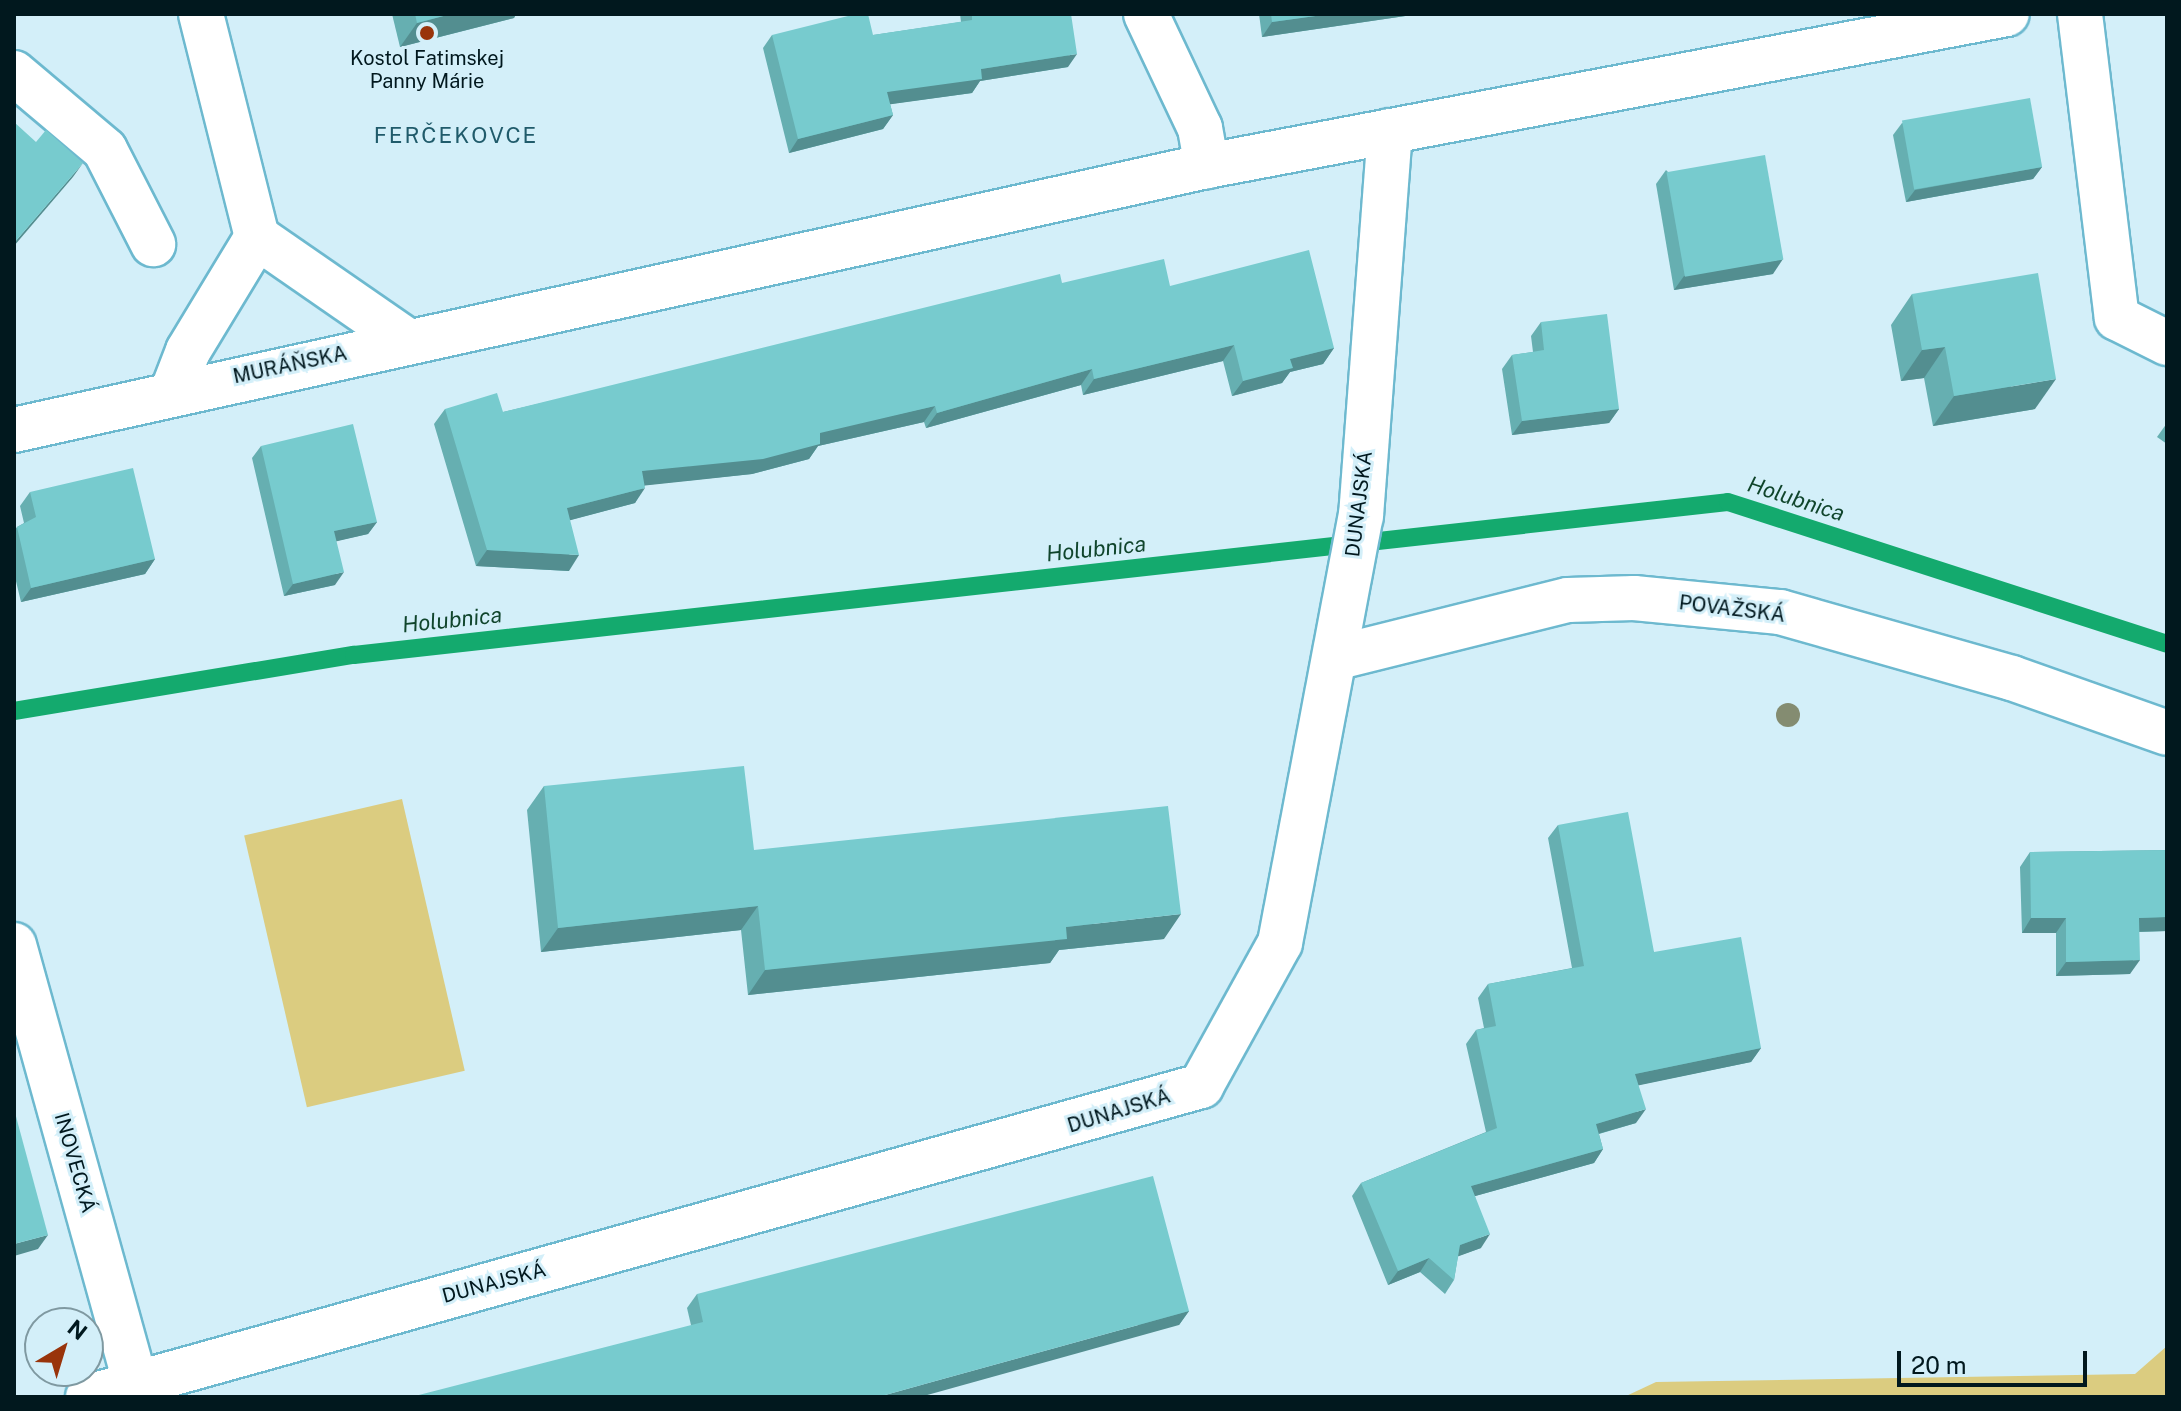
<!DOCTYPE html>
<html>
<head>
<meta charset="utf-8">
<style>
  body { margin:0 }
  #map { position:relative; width:2181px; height:1411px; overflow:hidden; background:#d3eff9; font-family:"Public Sans",sans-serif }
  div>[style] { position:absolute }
  .green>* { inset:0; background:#dbcc80; transform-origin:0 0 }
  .stream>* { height:18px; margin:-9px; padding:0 9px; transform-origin:9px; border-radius:9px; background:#14aa6e }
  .roads { filter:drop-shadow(2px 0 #6db9cf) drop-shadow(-2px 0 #6db9cf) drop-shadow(0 2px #6db9cf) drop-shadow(0 -2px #6db9cf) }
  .minor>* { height:44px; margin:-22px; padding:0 22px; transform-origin:22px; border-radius:22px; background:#fff }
  .trees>* { width:24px; height:24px; margin:-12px; border-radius:50%; background:#848c71 }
  .wall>* { inset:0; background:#66afb1 }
  .shaded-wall>* { inset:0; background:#538e90 }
  .building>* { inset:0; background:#77cbce; transform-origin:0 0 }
  .dots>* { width:22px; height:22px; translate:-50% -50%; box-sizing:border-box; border:4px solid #d3eff9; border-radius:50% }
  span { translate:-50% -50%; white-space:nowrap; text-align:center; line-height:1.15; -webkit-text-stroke:6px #d3eff9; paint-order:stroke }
  .poi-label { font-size:20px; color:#01181e }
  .street-label { font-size:20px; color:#01181e }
  .neighbourhood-label { font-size:22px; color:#205b6b; letter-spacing:2px }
  .water-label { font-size:22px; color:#10452c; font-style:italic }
  .frame { position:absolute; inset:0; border:16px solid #01181e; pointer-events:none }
  .north { position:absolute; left:24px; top:1307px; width:80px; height:80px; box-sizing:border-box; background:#d3eff9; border:2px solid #7f99a1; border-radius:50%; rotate:38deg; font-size:22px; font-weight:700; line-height:32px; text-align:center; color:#01181e }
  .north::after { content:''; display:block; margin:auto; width:28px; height:36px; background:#99340b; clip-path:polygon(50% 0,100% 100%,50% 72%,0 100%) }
  .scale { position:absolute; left:1897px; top:1351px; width:190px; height:36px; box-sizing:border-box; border:4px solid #01181e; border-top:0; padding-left:10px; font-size:24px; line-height:28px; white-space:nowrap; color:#01181e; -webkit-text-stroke:6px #d3eff9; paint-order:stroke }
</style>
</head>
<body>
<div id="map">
  <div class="green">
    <i style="left:402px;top:799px;width:279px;height:162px;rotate:77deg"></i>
    <i style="clip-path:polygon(2167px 1346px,2167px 1397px,1624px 1397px,1656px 1382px,2135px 1374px)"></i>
  </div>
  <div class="stream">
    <i style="left:14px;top:711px;width:345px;rotate:-9.4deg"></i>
    <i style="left:354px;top:655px;width:1382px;rotate:-6.35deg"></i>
    <i style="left:1728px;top:502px;width:461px;rotate:17.9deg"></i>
  </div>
  <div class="roads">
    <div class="minor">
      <i style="left:1146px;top:14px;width:126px;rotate:64.7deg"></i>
      <i style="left:1200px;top:128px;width:39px;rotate:80deg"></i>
      <i style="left:2080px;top:14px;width:306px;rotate:83.1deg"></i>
      <i style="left:2117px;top:318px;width:56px;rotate:26.6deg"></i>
      <i style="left:14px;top:73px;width:119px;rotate:40.2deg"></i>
      <i style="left:105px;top:150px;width:106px;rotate:62.9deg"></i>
      <i style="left:257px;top:237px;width:183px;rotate:34.7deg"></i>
      <i style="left:173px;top:390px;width:42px;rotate:-69deg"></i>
      <i style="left:188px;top:351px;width:133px;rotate:-58.8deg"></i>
      <i style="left:257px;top:237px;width:230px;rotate:-104.1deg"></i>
      <i style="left:14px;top:430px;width:1222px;rotate:-12.48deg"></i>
      <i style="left:1207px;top:166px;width:814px;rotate:-10.76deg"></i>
      <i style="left:1335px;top:658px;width:240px;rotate:-14deg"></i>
      <i style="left:1568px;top:600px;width:66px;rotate:-1.7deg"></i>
      <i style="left:1634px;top:598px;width:147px;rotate:5.5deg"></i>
      <i style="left:1780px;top:612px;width:241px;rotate:15.9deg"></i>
      <i style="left:2012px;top:678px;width:164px;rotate:19.5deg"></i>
      <i style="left:14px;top:945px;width:452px;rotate:74.5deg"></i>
      <i style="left:88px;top:1397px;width:1156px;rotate:-15.61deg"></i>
      <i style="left:1201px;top:1086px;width:163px;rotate:-61.1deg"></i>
      <i style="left:1280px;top:943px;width:435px;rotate:-79.3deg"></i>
      <i style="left:1361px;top:516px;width:386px;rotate:-85.7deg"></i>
    </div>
  </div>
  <div class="trees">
    <i style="left:1788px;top:715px"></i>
  </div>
  <div class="wall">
    <i style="clip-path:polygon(392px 14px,516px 14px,514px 18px,400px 47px)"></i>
    <i style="clip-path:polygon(960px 14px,1071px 14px,1068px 67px,980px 81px,972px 93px,890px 104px,893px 115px,883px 129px,789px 153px,763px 48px,772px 35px,873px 35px,961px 22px)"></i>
    <i style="clip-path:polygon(1259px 14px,1419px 14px,1262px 37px)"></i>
    <i style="clip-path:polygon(1902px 123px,2042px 167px,2033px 179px,1906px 202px,1893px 135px)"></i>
    <i style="clip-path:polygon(1666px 170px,1773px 274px,1674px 290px,1656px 184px)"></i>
    <i style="clip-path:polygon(1062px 283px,1334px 348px,1323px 364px,1290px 372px,1282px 383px,1232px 396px,1223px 361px,1083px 395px,1081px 385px,926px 428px,924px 422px,818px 446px,809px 459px,752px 474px,645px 485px,635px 503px,570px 520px,569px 571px,476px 566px,434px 424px,445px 409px,503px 412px)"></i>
    <i style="clip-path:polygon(1912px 294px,2035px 409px,1933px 426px,1924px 378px,1901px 381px,1891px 325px)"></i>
    <i style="clip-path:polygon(1541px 322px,1619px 409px,1609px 423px,1512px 435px,1502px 369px,1512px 355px,1533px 352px,1531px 336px)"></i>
    <i style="clip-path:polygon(2167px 423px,2167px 444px,2157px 437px)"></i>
    <i style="clip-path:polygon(261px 446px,377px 522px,368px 534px,336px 541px,335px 585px,284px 596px,252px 458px)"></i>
    <i style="clip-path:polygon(30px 492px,155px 559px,145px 574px,21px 602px,14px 573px,14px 531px,17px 527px,24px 523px,20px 506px)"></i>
    <i style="clip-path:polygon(544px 786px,754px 850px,1164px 939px,1059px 950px,1050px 963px,748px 995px,741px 930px,541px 952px,527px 810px)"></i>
    <i style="clip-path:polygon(1558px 825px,1654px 952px,1761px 1048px,1751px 1062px,1638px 1085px,1636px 1123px,1599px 1134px,1603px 1149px,1594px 1163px,1475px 1196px,1481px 1248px,1458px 1256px,1454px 1280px,1445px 1294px,1420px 1272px,1388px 1285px,1352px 1196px,1361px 1183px,1486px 1132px,1466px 1044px,1476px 1030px,1484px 1028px,1478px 998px,1488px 984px,1572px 968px,1548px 838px)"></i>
    <i style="clip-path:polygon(2167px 850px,2167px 931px,2139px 932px,2130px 974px,2056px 976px,2056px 933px,2022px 933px,2020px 867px,2030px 852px)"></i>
    <i style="clip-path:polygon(697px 1294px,1189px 1311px,1179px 1325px,691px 1325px,687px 1308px)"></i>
  </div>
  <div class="shaded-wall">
    <i style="clip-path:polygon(451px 14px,516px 14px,514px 18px,400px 47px,417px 23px)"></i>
    <i style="clip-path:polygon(1330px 14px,1419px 14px,1262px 37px,1272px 22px)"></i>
    <i style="clip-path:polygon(1077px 54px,1068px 67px,980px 81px,972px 93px,878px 106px,887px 92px,981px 69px)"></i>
    <i style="clip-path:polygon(893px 115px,883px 129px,789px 153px,798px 139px)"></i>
    <i style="clip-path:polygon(83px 163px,73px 177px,14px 246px,14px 243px)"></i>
    <i style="clip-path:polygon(2042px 167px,2033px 179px,1906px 202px,1915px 190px)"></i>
    <i style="clip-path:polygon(1783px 259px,1773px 274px,1674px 290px,1684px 276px)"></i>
    <i style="clip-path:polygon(1234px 345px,1223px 361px,1083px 395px,1094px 379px)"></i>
    <i style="clip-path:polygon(1945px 347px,1924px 378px,1901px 381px,1922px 350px)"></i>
    <i style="clip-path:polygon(1334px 348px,1323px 364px,1290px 372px,1282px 383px,1232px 396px,1243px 381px,1290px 359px)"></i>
    <i style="clip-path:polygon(1092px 369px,1081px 385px,926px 428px,937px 413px)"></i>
    <i style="clip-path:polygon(2056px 379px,2035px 409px,1933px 426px,1954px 396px)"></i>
    <i style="clip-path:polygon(935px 406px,924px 422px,818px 446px,809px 459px,752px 474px,631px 487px,642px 471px)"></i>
    <i style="clip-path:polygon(1619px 409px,1609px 423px,1512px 435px,1522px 421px)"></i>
    <i style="clip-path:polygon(645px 488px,635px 503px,556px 524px,567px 508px)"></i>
    <i style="clip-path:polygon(377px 522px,368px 534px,325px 544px,334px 531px)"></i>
    <i style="clip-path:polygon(487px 550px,579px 555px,569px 571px,476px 566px)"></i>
    <i style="clip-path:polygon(155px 559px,145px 574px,21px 602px,31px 588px)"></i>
    <i style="clip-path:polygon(344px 572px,335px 585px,284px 596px,293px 584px)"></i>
    <i style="clip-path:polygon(758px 906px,741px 930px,541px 952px,558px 928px)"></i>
    <i style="clip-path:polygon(1181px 914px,1164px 939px,1059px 950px,1050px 963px,748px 995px,765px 970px,1066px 927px)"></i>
    <i style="clip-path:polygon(2167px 917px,2167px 931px,2129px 932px,2139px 918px)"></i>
    <i style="clip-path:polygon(2031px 918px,2066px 918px,2056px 933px,2022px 933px)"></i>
    <i style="clip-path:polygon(2140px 960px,2130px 974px,2056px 976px,2066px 962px)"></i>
    <i style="clip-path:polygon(1761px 1048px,1751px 1062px,1626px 1088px,1635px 1074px)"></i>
    <i style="clip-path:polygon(1646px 1109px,1636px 1123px,1587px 1137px,1596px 1124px)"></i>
    <i style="clip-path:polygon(1603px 1149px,1594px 1163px,1461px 1200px,1471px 1186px)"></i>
    <i style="clip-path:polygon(1490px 1234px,1481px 1248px,1451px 1259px,1460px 1245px)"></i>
    <i style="clip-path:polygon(48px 1235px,38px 1249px,14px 1256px,14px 1244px)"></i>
    <i style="clip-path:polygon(1429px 1258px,1420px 1272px,1388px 1285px,1398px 1271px)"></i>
    <i style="clip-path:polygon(1189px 1311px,1179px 1325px,920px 1397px,878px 1397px)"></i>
  </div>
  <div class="building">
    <i style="clip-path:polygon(415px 14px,451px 14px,417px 23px)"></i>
    <i style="clip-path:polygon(856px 14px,868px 14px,873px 35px,972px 20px,972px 14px,1071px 14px,1077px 54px,981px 69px,982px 79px,887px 92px,893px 115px,798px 139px,772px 35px)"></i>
    <i style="clip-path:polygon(1271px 14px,1330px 14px,1272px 22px)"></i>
    <i style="left:2030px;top:98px;width:70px;height:130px;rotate:80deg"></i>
    <i style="clip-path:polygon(14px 122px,36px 142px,46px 130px,83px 163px,14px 243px)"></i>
    <i style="left:1765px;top:155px;width:106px;height:100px;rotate:80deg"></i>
    <i style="clip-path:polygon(1309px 250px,1334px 348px,1290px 359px,1293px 368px,1243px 381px,1234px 345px,1094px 379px,1092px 369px,937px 413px,935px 406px,820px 433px,820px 444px,763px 459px,642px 471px,645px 488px,567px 508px,579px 555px,487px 550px,445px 409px,497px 393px,503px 412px,1060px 274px,1062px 283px,1164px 259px,1170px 286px)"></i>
    <i style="clip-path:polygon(2038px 273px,2056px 379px,1954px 396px,1945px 347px,1922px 350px,1912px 294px)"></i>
    <i style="clip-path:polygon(1607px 314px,1619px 409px,1522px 421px,1512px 355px,1544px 350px,1541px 322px)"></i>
    <i style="clip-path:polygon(353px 424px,377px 522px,334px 531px,344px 572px,293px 584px,261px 446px)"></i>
    <i style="clip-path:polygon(133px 468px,155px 559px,31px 588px,17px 527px,36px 517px,30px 492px)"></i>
    <i style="clip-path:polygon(744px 766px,754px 850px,1168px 806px,1181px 914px,1066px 927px,1067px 939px,765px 970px,758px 906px,558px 928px,544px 786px)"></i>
    <i style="clip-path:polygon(1628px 812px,1654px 952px,1741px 937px,1761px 1048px,1635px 1074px,1646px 1109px,1596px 1124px,1603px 1149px,1471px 1186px,1490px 1234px,1460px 1245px,1454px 1280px,1429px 1258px,1398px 1271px,1361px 1183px,1497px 1128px,1476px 1030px,1496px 1026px,1488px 984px,1584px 966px,1558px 825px)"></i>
    <i style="clip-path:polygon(2167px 850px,2167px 917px,2139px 918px,2140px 960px,2066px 962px,2066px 918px,2031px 918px,2030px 852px)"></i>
    <i style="clip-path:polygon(14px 1109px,48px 1235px,14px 1244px)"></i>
    <i style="clip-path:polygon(1153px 1176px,1189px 1311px,878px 1397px,411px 1397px,703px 1322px,697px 1294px)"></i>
  </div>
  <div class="dots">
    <i style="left:427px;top:33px;background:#99340b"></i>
  </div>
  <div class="poi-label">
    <span style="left:427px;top:70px">Kostol Fatimskej<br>Panny Márie</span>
  </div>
  <div class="street-label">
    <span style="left:290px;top:365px;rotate:-12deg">MURÁŇSKA</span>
    <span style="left:1359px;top:504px;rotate:-83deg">DUNAJSKÁ</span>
    <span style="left:1732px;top:609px;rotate:7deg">POVAŽSKÁ</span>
    <span style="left:1119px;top:1111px;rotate:-17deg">DUNAJSKÁ</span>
    <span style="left:75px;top:1163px;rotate:74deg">INOVECKÁ</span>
    <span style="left:494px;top:1283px;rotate:-15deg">DUNAJSKÁ</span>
  </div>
  <div class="neighbourhood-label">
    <span style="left:456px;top:136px">FERČEKOVCE</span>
  </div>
  <div class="water-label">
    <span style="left:1796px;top:499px;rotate:18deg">Holubnica</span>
    <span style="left:1096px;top:549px;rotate:-6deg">Holubnica</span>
    <span style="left:452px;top:620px;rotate:-6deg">Holubnica</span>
  </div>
  <div class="frame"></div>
  <div class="north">N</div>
  <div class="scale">20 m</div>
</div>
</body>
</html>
